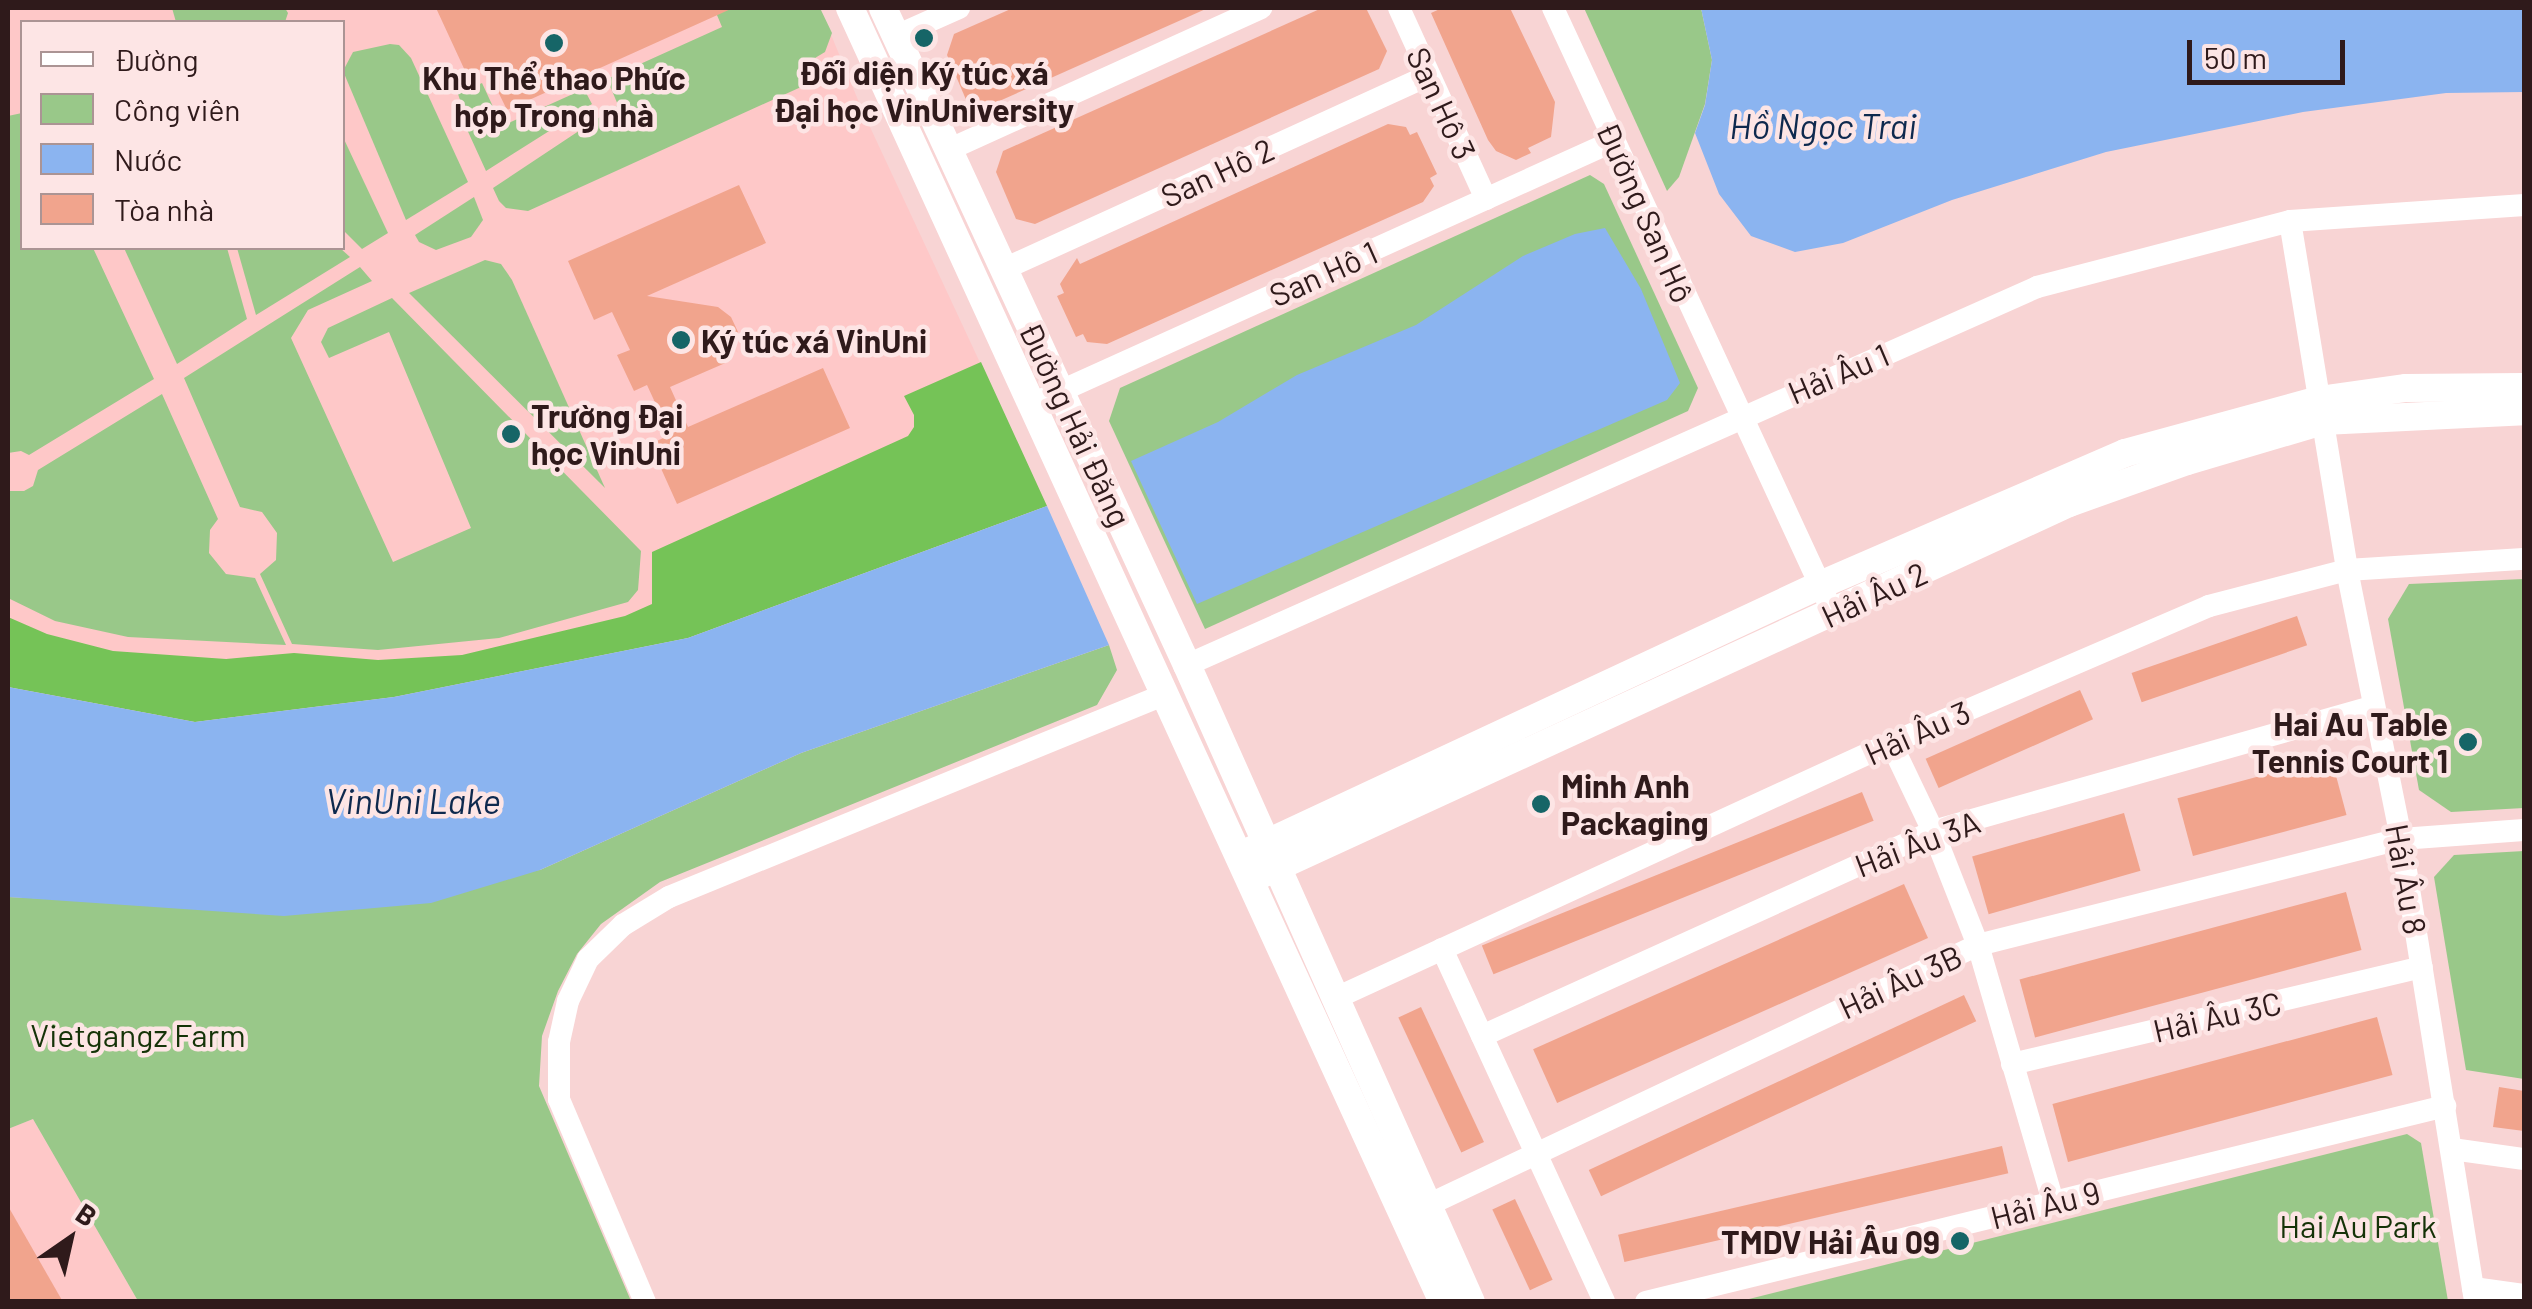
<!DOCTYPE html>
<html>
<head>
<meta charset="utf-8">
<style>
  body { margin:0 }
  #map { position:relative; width:2532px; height:1309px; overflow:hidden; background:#f8d4d4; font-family:Barlow,sans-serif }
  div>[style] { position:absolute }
  .built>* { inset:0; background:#fec8c8 }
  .green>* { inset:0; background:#99c889 }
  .forest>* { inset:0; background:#75c357 }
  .water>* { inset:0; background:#8bb4f0 }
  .building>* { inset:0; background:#f1a48d; transform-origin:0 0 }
  .minor>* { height:22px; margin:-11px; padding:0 11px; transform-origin:11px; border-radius:11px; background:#fff }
  .tertiary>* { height:28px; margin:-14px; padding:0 14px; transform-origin:14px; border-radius:14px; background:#fff }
  .dots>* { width:28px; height:28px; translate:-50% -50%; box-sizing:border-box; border:5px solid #fde5e5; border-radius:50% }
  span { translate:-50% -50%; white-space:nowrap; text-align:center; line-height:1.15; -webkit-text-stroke:9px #fde5e5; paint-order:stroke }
  .poi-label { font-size:32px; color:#2f1a1b; font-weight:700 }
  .left { translate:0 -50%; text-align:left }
  .right { translate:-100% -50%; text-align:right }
  .street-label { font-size:32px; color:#2f1a1b }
  .park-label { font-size:32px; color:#153308 }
  .water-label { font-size:35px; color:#0e294e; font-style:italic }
  .frame { position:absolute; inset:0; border:10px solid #2f1a1b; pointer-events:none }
  .legend { position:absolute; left:20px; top:20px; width:325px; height:230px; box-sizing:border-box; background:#fde5e5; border:2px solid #ab9494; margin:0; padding:12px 18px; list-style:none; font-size:30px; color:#2f1a1b }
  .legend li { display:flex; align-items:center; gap:20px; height:50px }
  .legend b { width:50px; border:2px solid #ab9494 }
  .north { position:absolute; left:20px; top:1189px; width:100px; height:100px; -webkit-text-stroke:8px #fde5e5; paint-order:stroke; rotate:34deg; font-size:28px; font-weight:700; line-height:40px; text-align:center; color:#2f1a1b }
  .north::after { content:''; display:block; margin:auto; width:35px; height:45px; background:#2f1a1b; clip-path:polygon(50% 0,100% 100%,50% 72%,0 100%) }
  .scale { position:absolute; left:2187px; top:40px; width:158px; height:45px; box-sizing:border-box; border:5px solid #2f1a1b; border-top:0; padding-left:12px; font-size:30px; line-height:35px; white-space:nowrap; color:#2f1a1b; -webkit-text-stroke:8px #fde5e5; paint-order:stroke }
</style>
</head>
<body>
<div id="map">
  <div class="built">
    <i style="clip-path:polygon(evenodd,8px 8px,820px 8px,863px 112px,1047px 506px,688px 638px,195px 722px,8px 687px,8px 8px,22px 22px,342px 22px,342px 248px,22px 248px,22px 22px)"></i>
    <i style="clip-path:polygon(33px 1119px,138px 1301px,8px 1302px,8px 1129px)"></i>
  </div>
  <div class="green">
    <i style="clip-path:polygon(172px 8px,285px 8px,288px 13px,285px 22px,176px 22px)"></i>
    <i style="clip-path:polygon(714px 8px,820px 8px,832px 33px,825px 52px,805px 64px,812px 82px,528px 211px,506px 208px,499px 201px,493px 188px,618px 105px,607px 79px,722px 27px)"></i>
    <i style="clip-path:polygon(1584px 8px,1701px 8px,1712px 60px,1705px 104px,1679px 177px,1667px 191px)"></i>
    <i style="clip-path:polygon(390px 44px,399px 45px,411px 58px,468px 182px,406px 220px,343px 71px,353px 52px)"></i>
    <i style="clip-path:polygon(482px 83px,502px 126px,584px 89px,592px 104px,486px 171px,459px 112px,463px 109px,458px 94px)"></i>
    <i style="clip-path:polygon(22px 113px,22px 248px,93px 248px,154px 379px,29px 455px,21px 451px,8px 453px,8px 116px)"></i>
    <i style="clip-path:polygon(342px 135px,388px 233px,362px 249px,343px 230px)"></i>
    <i style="clip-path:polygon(1590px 175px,1604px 184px,1698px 388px,1688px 411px,1205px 629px,1109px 421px,1120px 388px)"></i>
    <i style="clip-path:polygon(474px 197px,483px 220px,471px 237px,436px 250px,419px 242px,415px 235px)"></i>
    <i style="clip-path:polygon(124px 248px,227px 248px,247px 319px,177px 364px)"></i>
    <i style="clip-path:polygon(237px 248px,340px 248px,350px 257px,256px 315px)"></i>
    <i style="clip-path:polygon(485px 260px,501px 264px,512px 280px,605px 488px,409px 293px)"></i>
    <i style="clip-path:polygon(360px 267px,372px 281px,308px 310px,291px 338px,393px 562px,471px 528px,389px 332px,329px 358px,321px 342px,328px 328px,392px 298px,641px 551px,638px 590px,628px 602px,499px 638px,378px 650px,292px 644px,260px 574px,276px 560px,277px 533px,262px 512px,240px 507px,184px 378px)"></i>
    <i style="clip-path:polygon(162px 394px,218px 519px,210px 530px,209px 553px,226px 574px,255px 578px,286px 645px,128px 637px,55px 621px,8px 598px,8px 491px,24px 491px,33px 486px,38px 470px)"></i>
    <i style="clip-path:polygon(2524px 579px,2524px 808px,2451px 812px,2419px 790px,2388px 619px,2409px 584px)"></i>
    <i style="clip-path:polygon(1109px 645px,1117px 670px,1097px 705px,660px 882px,601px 924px,577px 954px,558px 991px,542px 1036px,539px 1086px,631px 1301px,138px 1301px,33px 1119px,8px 1129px,8px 897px,100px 901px,540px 870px,801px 753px)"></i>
    <i style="clip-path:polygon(2524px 851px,2524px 1079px,2466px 1070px,2434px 877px,2454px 855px)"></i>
    <i style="clip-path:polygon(2407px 1134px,2421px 1143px,2448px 1301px,1741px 1301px)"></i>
  </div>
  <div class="forest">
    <i style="clip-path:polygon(981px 362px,1047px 506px,688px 638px,394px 697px,195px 722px,8px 687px,8px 617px,47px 634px,113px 651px,226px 659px,294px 653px,378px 660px,462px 655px,625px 616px,652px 604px,652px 552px,908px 436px,914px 427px,914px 415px,904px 396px)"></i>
  </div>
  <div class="water">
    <i style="clip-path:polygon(1701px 8px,2524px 8px,2524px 92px,2446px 93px,2303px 112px,2106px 152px,1952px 200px,1843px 243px,1795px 252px,1751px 236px,1719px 194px,1695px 133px,1705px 105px,1712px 60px)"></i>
    <i style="clip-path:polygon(1605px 228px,1641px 289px,1680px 383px,1667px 400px,1197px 604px,1131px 461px,1218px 422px,1297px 375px,1416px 325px,1523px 256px,1575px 234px)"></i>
    <i style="clip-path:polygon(1047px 506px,1109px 645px,801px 753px,540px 870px,431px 903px,284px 916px,8px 897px,8px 687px,195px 722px,394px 697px,688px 638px)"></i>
  </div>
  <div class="building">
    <i style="clip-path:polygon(436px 8px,733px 8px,507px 110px,486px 67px,467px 75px)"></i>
    <i style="clip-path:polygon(1013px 8px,1208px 8px,986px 107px,967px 102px,947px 55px,954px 34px)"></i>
    <i style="clip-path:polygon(1322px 8px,1366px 8px,1387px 51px,1379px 69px,1035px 224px,1016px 219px,996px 172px,1003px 151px)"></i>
    <i style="clip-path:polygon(1442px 8px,1510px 8px,1555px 102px,1551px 137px,1528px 148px,1531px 153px,1516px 160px,1496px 151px,1488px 140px,1431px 13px)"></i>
    <i style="clip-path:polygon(1388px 124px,1406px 127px,1410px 135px,1417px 132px,1437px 174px,1430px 178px,1434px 186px,1423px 202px,1107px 344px,1087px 342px,1083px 334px,1076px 337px,1057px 296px,1064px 293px,1060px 284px,1077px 258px,1080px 264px)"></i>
    <i style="clip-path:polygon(739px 185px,766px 243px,647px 296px,718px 307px,731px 317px,738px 332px,730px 361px,670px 387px,688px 427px,823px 368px,850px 428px,677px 504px,650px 444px,670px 435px,647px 385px,634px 391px,617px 355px,630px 350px,612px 312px,594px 320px,568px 261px)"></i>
    <i style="left:2297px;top:616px;width:31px;height:175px;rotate:71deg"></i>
    <i style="left:2080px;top:690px;width:32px;height:169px;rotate:66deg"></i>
    <i style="left:2331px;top:757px;width:60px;height:159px;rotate:75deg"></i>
    <i style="left:1862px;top:792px;width:31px;height:410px;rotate:68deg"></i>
    <i style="left:2124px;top:813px;width:60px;height:158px;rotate:74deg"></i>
    <i style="left:1904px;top:884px;width:59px;height:406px;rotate:66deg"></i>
    <i style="left:2346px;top:892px;width:60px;height:338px;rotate:75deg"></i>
    <i style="left:1964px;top:995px;width:29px;height:414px;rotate:65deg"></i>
    <i style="left:1421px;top:1007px;width:149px;height:25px;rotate:65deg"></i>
    <i style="left:2377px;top:1017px;width:60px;height:336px;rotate:75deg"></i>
    <i style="clip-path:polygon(2499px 1087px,2524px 1091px,2524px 1131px,2493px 1127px)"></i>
    <i style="left:2002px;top:1146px;width:28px;height:394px;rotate:77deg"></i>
    <i style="left:1515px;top:1199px;width:89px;height:25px;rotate:65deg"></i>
    <i style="clip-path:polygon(8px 1206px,63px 1302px,8px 1302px)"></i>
  </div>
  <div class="minor">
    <i style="left:1399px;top:8px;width:210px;rotate:65.5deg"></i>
    <i style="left:1553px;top:8px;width:667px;rotate:65.16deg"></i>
    <i style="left:896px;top:36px;width:69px;rotate:-24deg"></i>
    <i style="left:948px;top:150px;width:344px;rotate:-24.4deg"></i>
    <i style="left:2290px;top:221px;width:354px;rotate:80.7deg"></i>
    <i style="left:2347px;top:570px;width:274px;rotate:78.6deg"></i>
    <i style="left:2401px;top:839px;width:469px;rotate:80.9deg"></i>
    <i style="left:1004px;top:269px;width:467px;rotate:-24.5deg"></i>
    <i style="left:1032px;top:404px;width:639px;rotate:-24.32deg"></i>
    <i style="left:1187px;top:665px;width:930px;rotate:-23.97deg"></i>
    <i style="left:2037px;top:287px;width:261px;rotate:-14.6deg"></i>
    <i style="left:2290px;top:221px;width:235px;rotate:-3.9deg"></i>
    <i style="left:1891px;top:743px;width:98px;rotate:64.5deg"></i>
    <i style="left:1933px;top:831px;width:123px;rotate:68.5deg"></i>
    <i style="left:1978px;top:945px;width:268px;rotate:73.7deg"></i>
    <i style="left:1442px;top:949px;width:388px;rotate:65.3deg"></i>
    <i style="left:1336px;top:998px;width:611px;rotate:-24.68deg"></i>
    <i style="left:1891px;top:743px;width:346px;rotate:-23.3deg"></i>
    <i style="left:2209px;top:606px;width:143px;rotate:-14.6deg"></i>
    <i style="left:2347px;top:570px;width:177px;rotate:-3.6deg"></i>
    <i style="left:1482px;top:1036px;width:495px;rotate:-24.4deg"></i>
    <i style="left:1933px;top:831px;width:458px;rotate:-15.8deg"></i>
    <i style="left:2012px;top:1064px;width:421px;rotate:-13.3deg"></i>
    <i style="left:2452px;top:1149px;width:73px;rotate:7.9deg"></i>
    <i style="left:1428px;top:1205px;width:608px;rotate:-25.3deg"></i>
    <i style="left:1978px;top:945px;width:436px;rotate:-14.1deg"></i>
    <i style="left:2401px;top:839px;width:123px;rotate:-4.2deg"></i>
    <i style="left:2473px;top:1288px;width:51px;rotate:7.8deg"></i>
    <i style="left:645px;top:1302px;width:220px;rotate:-113deg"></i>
    <i style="left:559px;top:1099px;width:57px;rotate:-90deg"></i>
    <i style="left:559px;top:1042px;width:42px;rotate:-77.6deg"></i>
    <i style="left:568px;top:1001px;width:47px;rotate:-64.5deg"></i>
    <i style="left:588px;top:959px;width:49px;rotate:-44.2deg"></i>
    <i style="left:623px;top:925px;width:54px;rotate:-31.3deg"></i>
    <i style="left:669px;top:897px;width:537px;rotate:-22.22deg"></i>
    <i style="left:1646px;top:1302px;width:823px;rotate:-13.78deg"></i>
  </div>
  <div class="tertiary">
    <i style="left:850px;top:8px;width:1423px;rotate:65.38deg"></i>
    <i style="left:883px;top:8px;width:724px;rotate:65.17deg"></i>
    <i style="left:1187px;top:665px;width:697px;rotate:65.97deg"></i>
    <i style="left:1250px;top:851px;width:629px;rotate:-25.02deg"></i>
    <i style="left:1820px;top:585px;width:332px;rotate:-23.4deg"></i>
    <i style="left:2125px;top:453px;width:201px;rotate:-15.3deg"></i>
    <i style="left:2319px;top:400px;width:88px;rotate:-7.9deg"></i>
    <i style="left:2406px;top:388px;width:118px;rotate:-0.5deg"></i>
    <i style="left:1262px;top:874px;width:888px;rotate:-24.69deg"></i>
    <i style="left:2069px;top:503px;width:125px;rotate:-19.6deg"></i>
    <i style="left:2187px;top:461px;width:142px;rotate:-16.4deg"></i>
    <i style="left:2323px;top:421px;width:201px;rotate:-2.8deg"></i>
  </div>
  <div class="dots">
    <i style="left:924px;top:38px;background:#166567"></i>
    <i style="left:554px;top:43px;background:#166567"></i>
    <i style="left:681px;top:340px;background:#166567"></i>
    <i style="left:511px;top:434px;background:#166567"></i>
    <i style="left:2468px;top:742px;background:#166567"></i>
    <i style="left:1541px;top:804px;background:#166567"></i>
    <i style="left:1960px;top:1241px;background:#166567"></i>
  </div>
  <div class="poi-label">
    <span style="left:924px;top:91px">Đối diện Ký túc xá<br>Đại học VinUniversity</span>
    <span style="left:554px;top:96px">Khu Thể thao Phức<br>hợp Trong nhà</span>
    <span class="left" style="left:701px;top:340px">Ký túc xá VinUni</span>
    <span class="left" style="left:531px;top:434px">Trường Đại<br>học VinUni</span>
    <span class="right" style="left:2448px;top:742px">Hai Au Table<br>Tennis Court 1</span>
    <span class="left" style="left:1561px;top:804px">Minh Anh<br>Packaging</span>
    <span class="right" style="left:1940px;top:1241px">TMDV Hải Âu 09</span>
  </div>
  <div class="street-label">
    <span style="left:1442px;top:103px;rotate:65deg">San Hô 3</span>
    <span style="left:1217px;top:172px;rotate:-25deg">San Hô 2</span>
    <span style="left:1646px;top:212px;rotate:66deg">Đường San Hô</span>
    <span style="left:1323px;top:273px;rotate:-24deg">San Hô 1</span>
    <span style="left:1838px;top:373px;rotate:-23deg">Hải Âu 1</span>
    <span style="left:1076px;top:424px;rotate:65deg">Đường Hải Đăng</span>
    <span style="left:1874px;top:594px;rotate:-25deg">Hải Âu 2</span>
    <span style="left:1917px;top:732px;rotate:-24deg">Hải Âu 3</span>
    <span style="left:1917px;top:843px;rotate:-21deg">Hải Âu 3A</span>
    <span style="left:2407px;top:879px;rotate:80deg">Hải Âu 8</span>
    <span style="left:1900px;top:981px;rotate:-25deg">Hải Âu 3B</span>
    <span style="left:2217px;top:1016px;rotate:-13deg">Hải Âu 3C</span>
    <span style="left:2045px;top:1204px;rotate:-14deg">Hải Âu 9</span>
  </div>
  <div class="park-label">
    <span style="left:138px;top:1034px">Vietgangz Farm</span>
    <span style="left:2358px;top:1225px">Hai Au Park</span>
  </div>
  <div class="water-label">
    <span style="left:1823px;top:125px">Hồ Ngọc Trai</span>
    <span style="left:413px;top:800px">VinUni Lake</span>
  </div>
  <div class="frame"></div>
  <ul class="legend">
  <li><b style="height:12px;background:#fff"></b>Đường</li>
  <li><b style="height:28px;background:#99c889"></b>Công viên</li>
  <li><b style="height:28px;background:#8bb4f0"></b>Nước</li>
  <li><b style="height:28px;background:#f1a48d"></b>Tòa nhà</li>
  </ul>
  <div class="north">B</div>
  <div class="scale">50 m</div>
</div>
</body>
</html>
